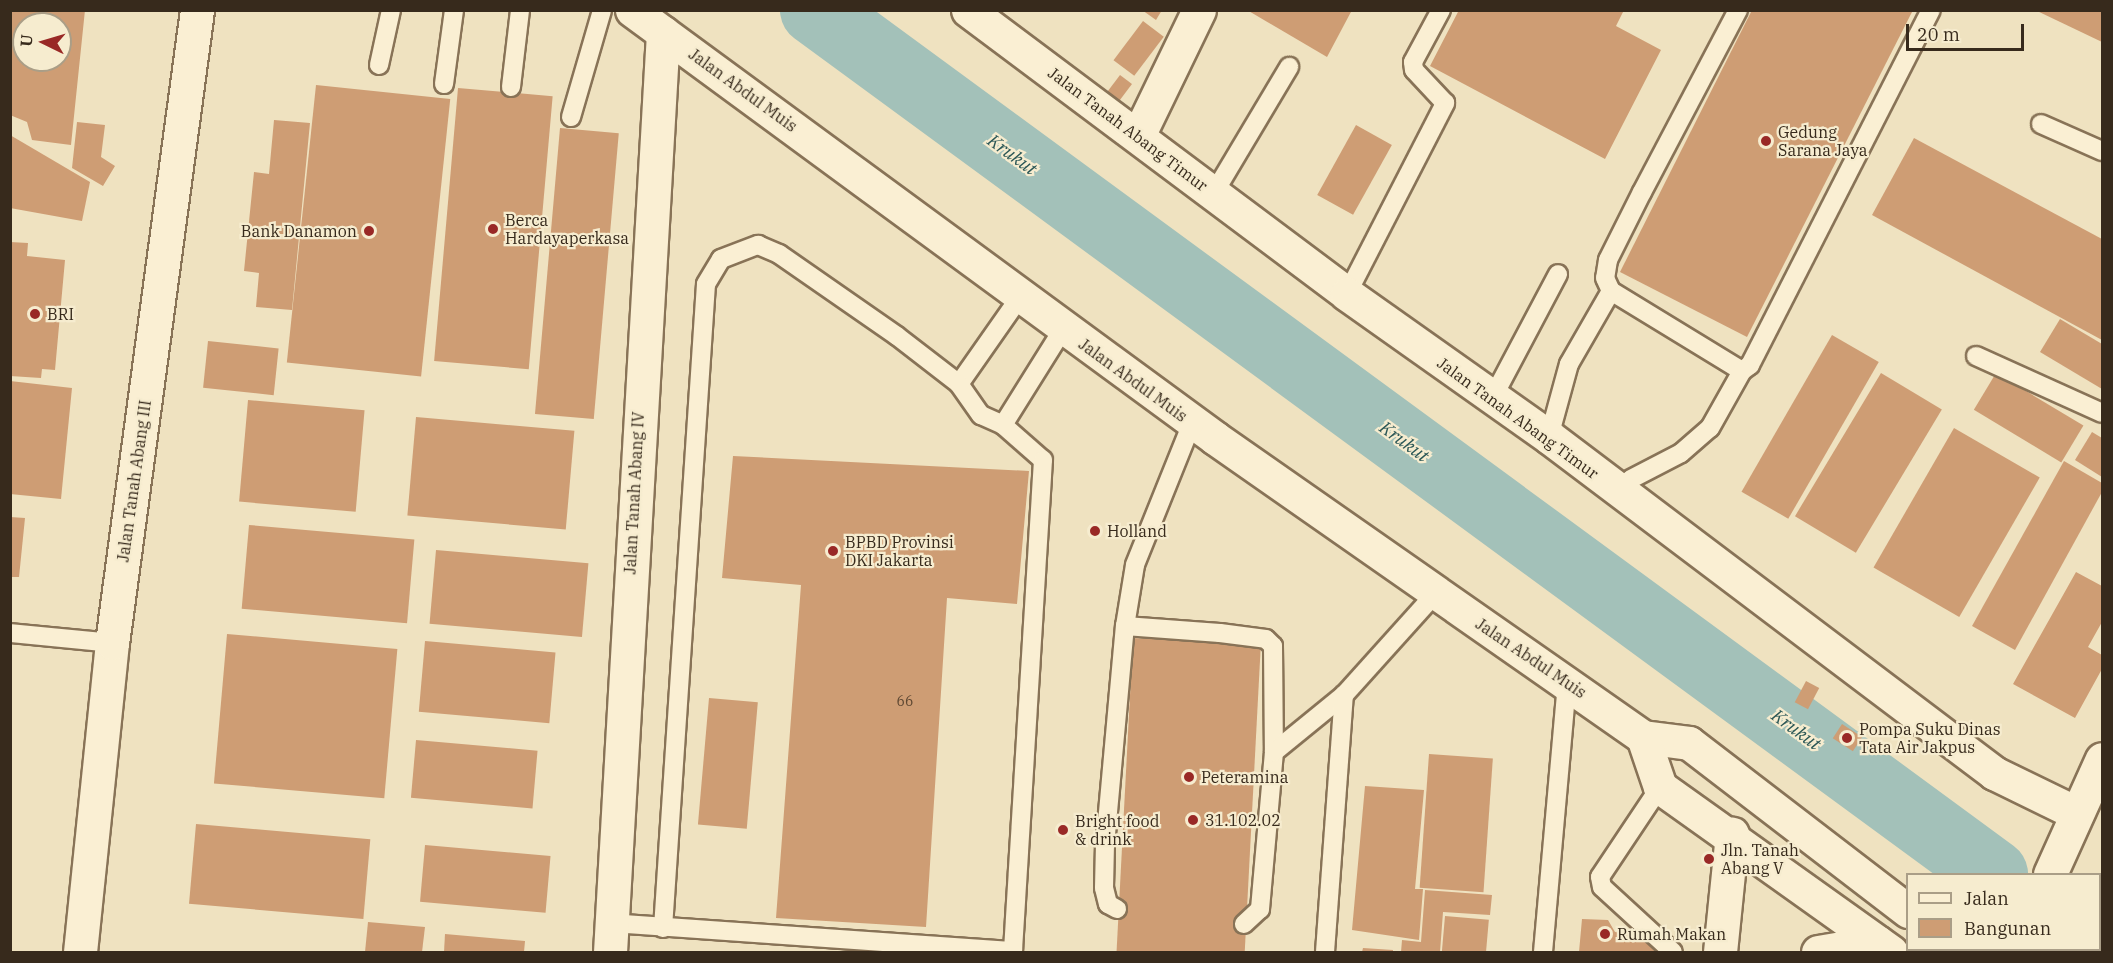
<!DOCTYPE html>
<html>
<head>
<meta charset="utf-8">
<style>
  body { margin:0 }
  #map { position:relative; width:2113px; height:963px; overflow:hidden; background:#efe2c0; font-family:"IBM Plex Serif",serif }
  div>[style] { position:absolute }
  .river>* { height:70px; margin:-35px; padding:0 35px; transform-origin:35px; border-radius:35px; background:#a3c1b9 }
  .building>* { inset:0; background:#ce9d74; transform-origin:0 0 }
  .roads { filter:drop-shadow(2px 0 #887357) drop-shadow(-2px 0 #887357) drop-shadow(0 2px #887357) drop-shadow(0 -2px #887357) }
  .lane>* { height:18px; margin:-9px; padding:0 9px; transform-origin:9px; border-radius:9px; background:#faefd3 }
  .street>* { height:33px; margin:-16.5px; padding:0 16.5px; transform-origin:16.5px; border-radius:16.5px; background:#faefd3 }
  .secondary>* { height:33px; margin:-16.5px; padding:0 16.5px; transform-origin:16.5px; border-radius:16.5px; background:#faefd3 }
  .dots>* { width:16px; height:16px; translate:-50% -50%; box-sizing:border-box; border:3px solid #f6eccf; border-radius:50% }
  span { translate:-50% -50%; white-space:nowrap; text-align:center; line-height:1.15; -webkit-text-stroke:4.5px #f6eccf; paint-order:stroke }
  .number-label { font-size:14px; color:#5d4732 }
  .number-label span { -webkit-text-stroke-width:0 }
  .street-label { font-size:16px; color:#372a1c }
  .poi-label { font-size:16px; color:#372a1c }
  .left { translate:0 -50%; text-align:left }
  .right { translate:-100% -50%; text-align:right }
  .water-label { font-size:18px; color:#2b5756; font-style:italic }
  .frame { position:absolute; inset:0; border:12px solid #372a1c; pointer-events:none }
  .legend { position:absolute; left:1906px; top:873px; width:195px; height:78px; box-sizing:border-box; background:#f6eccf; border:2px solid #aa9e87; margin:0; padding:8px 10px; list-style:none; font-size:18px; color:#372a1c }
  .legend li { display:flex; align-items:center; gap:12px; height:30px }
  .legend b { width:30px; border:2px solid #aa9e87 }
  .north { position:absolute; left:12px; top:12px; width:60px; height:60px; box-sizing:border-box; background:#f6eccf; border:2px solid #aa9e87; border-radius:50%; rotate:275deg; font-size:16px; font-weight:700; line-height:24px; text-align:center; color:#372a1c }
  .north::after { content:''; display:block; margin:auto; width:21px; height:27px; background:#992926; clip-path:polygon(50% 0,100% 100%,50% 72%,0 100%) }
  .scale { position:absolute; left:1906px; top:24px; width:118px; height:27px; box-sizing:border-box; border:3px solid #372a1c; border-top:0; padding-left:8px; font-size:18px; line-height:21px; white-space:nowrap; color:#372a1c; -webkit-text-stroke:4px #f6eccf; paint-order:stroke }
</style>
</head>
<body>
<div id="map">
  <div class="river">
    <i style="left:815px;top:10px;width:1461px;rotate:36.26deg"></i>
    <i style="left:2096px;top:950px;width:4px;rotate:27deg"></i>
  </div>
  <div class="building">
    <i style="clip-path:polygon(evenodd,10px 10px,85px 10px,71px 145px,32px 140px,27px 122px,10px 115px,10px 10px,24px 24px,60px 24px,60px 60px,24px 60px,24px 24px)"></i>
    <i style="clip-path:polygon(1142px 10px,1162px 10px,1156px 20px)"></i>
    <i style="clip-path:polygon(1247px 10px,1352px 10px,1327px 57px)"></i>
    <i style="clip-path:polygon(1459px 10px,1624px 10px,1616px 26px,1661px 50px,1605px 159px,1430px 66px)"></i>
    <i style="clip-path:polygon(1752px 10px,1913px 10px,1747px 337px,1620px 272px)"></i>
    <i style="clip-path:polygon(2035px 10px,2102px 10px,2102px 42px)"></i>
    <i style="left:1143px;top:21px;width:26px;height:49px;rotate:37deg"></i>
    <i style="left:1120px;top:75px;width:15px;height:36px;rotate:37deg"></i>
    <i style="left:316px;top:85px;width:135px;height:279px;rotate:6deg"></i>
    <i style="left:458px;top:88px;width:95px;height:274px;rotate:5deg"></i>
    <i style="clip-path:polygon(274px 120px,310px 123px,292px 310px,256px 307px,259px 273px,244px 271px,254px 172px,269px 174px)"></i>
    <i style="clip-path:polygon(77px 122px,105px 125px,101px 157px,115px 166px,103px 186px,72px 168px)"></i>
    <i style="left:1356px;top:125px;width:41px;height:80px;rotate:29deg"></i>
    <i style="left:560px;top:128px;width:59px;height:287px;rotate:5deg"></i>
    <i style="clip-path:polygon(10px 135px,90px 182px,82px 221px,10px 208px)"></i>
    <i style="clip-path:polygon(1914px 138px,2102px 239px,2102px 340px,1872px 215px)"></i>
    <i style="clip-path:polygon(10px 242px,28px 243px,27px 256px,65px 260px,55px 370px,42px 369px,41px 378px,10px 376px)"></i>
    <i style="clip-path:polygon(2060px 319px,2102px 344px,2102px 389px,2040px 352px)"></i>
    <i style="left:1832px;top:335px;width:54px;height:181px;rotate:30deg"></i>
    <i style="left:208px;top:341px;width:71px;height:47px;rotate:6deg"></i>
    <i style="left:1881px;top:373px;width:71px;height:167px;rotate:31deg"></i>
    <i style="left:1996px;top:373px;width:102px;height:43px;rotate:31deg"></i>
    <i style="clip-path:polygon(10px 381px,72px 388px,61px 499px,10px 494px)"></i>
    <i style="left:248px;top:400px;width:117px;height:102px;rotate:5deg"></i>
    <i style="left:416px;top:417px;width:159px;height:99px;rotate:5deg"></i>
    <i style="left:1954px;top:428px;width:99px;height:161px;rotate:30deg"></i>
    <i style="clip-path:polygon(2092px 432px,2102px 438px,2102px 477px,2075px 460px)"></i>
    <i style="clip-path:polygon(733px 456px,1029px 471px,1017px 604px,947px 598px,926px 927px,776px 918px,801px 585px,722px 578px)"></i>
    <i style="clip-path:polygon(2064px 461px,2102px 483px,2102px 492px,2015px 650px,1972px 626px)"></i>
    <i style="clip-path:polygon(10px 517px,25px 518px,19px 577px,10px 577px)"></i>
    <i style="left:249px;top:525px;width:166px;height:84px;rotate:5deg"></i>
    <i style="left:436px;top:550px;width:153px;height:74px;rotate:5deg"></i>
    <i style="clip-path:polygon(2076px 572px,2102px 586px,2102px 622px,2088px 647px,2102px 655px,2102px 669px,2075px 718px,2013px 684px)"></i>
    <i style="left:227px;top:634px;width:171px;height:150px;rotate:5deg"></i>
    <i style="left:1133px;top:638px;width:128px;height:315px;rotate:3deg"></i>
    <i style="left:425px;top:641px;width:131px;height:71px;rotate:5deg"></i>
    <i style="left:1806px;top:681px;width:15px;height:24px;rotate:28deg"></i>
    <i style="left:709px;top:698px;width:49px;height:127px;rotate:5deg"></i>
    <i style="left:1842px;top:724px;width:24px;height:17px;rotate:33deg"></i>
    <i style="left:416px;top:740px;width:122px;height:58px;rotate:5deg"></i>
    <i style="left:1429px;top:754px;width:64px;height:134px;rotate:4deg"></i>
    <i style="clip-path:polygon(1365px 786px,1424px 790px,1415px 889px,1423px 889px,1419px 940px,1352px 930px)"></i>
    <i style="left:196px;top:824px;width:175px;height:80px;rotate:5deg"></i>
    <i style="left:425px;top:845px;width:126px;height:57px;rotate:5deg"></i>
    <i style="clip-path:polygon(1425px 890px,1492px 895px,1490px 915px,1443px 912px,1440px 952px,1401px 952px,1402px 940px,1421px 942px)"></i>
    <i style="left:1445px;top:916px;width:44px;height:36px;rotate:5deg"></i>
    <i style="clip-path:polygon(1582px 919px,1608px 920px,1615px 932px,1642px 936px,1658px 952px,1579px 952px)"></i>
    <i style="clip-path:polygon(368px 922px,425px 927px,422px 952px,365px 952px)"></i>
    <i style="clip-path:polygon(445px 934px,525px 941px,524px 952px,444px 952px)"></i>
    <i style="clip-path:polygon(1363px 948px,1393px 950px,1393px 952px,1362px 952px)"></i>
  </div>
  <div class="roads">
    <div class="lane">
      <i style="left:1738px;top:10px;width:206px;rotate:117.8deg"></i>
      <i style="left:1642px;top:192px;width:76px;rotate:116.6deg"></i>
      <i style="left:1608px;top:260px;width:18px;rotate:99deg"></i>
      <i style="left:1605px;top:278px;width:14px;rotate:65deg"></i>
      <i style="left:1611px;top:291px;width:153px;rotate:31.4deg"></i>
      <i style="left:1742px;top:371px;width:10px;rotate:-37deg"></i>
      <i style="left:1750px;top:365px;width:398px;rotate:-63deg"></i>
      <i style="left:379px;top:65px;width:56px;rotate:-77.7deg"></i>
      <i style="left:444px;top:84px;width:75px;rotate:-82.3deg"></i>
      <i style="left:511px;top:87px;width:78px;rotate:-83.3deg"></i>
      <i style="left:571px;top:117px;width:111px;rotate:-73.8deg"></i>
      <i style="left:2041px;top:124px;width:67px;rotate:23.9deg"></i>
      <i style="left:1214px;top:193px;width:147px;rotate:-59.2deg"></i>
      <i style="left:1347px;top:294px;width:215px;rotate:-62.8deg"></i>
      <i style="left:1445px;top:103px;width:45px;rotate:-133.2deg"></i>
      <i style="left:1414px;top:70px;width:8px;rotate:-97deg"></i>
      <i style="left:1413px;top:62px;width:59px;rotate:-61.7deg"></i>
      <i style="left:1976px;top:356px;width:138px;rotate:24.3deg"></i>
      <i style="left:959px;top:384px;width:106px;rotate:-55deg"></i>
      <i style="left:1493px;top:397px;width:139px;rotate:-62.1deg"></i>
      <i style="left:1192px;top:423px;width:153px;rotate:111.9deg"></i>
      <i style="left:1135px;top:565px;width:62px;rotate:99.3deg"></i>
      <i style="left:1125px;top:626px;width:95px;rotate:4.2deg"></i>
      <i style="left:1220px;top:633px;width:46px;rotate:7.4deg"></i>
      <i style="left:1266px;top:639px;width:10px;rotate:45deg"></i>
      <i style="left:1273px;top:646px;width:106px;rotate:89.5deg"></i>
      <i style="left:1274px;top:752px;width:158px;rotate:95.1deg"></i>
      <i style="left:1260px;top:909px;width:22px;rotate:137deg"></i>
      <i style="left:1003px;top:425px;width:113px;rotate:-58deg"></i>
      <i style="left:1549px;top:437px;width:76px;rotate:-74.7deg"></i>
      <i style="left:1569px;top:364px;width:84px;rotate:-60.1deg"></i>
      <i style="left:1619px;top:493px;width:18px;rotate:-49deg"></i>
      <i style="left:1631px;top:479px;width:56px;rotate:-27.5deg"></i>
      <i style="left:1681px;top:453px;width:38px;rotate:-41deg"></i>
      <i style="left:1710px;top:428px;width:65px;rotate:-60.7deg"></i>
      <i style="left:10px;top:633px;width:102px;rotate:5.6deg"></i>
      <i style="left:1274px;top:752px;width:90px;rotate:-39.2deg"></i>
      <i style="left:1344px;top:695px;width:136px;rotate:-48deg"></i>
      <i style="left:1660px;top:787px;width:108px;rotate:123.7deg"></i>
      <i style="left:1600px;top:877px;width:10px;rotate:79deg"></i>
      <i style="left:1602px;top:887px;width:96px;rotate:42.5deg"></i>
      <i style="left:1117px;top:909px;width:10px;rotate:-151deg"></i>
      <i style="left:1108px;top:904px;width:16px;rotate:-104deg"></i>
      <i style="left:1104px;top:888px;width:43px;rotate:-88.7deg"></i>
      <i style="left:1105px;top:845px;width:220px;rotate:-84.8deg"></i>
      <i style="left:611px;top:923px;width:403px;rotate:4deg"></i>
      <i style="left:663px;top:928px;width:645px;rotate:-86.18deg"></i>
      <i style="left:706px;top:284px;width:29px;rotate:-59deg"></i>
      <i style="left:721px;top:259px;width:40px;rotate:-21deg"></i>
      <i style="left:758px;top:245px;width:23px;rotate:23deg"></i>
      <i style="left:779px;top:254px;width:144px;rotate:34.8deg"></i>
      <i style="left:897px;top:336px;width:78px;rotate:37.7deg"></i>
      <i style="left:959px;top:384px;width:38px;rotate:55deg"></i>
      <i style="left:981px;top:415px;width:24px;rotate:24deg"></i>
      <i style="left:1003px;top:425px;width:53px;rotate:41.2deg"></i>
      <i style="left:1043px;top:460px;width:493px;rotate:93.5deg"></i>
      <i style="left:1325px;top:952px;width:258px;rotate:-85.8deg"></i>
      <i style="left:1543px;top:952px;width:271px;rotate:-84.9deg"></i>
    </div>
    <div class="street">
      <i style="left:968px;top:10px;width:474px;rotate:36.8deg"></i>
      <i style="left:1347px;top:294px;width:247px;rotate:35.3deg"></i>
      <i style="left:1549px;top:437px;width:558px;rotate:37.05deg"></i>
      <i style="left:1994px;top:773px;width:91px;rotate:26deg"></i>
      <i style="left:1138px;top:136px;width:140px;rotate:-64.2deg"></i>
      <i style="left:80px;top:952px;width:311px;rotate:-84.1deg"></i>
      <i style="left:112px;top:643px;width:639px;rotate:-82.35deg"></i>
      <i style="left:610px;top:952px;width:921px;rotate:-86.7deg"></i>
      <i style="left:1720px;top:952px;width:119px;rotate:-84.2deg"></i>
      <i style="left:1818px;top:952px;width:60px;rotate:-9.6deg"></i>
    </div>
    <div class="secondary">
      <i style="left:632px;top:10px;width:723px;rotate:36.28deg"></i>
      <i style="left:1215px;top:438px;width:522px;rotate:34.94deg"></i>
      <i style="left:1643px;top:737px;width:46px;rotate:7.4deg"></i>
      <i style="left:1689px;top:743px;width:276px;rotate:37.5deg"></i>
      <i style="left:1643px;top:737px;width:53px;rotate:71.2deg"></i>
      <i style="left:1660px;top:787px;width:284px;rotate:35.5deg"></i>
      <i style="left:2050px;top:874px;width:126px;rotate:-65.7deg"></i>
      <i style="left:1958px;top:950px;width:4px;rotate:27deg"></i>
      <i style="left:2014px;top:952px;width:3px;rotate:-45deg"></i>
    </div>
  </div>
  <div class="dots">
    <i style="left:1766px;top:141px;background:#992926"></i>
    <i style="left:493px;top:229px;background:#992926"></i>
    <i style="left:369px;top:231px;background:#992926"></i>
    <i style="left:35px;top:314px;background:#992926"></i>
    <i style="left:1095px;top:531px;background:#992926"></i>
    <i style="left:833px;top:551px;background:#992926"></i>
    <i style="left:1847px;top:738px;background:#992926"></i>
    <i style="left:1189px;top:777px;background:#992926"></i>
    <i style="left:1193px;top:820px;background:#992926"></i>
    <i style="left:1063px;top:830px;background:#992926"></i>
    <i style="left:1709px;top:859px;background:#992926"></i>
    <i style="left:1605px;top:934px;background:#992926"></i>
  </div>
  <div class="number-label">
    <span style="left:905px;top:701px">66</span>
  </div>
  <div class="street-label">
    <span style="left:743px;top:90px;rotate:36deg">Jalan Abdul Muis</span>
    <span style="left:1128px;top:129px;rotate:37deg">Jalan Tanah Abang Timur</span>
    <span style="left:1133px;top:380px;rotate:36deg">Jalan Abdul Muis</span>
    <span style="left:1518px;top:418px;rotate:36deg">Jalan Tanah Abang Timur</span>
    <span style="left:134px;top:481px;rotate:-82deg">Jalan Tanah Abang III</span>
    <span style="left:634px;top:493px;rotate:-87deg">Jalan Tanah Abang IV</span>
    <span style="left:1531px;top:658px;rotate:34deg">Jalan Abdul Muis</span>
  </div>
  <div class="poi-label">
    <span class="left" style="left:1778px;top:141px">Gedung<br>Sarana Jaya</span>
    <span class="left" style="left:505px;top:229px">Berca<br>Hardayaperkasa</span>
    <span class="right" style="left:357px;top:231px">Bank Danamon</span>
    <span class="left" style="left:47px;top:314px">BRI</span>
    <span class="left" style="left:1107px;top:531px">Holland</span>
    <span class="left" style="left:845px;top:551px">BPBD Provinsi<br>DKI Jakarta</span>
    <span class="left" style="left:1859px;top:738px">Pompa Suku Dinas<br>Tata Air Jakpus</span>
    <span class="left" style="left:1201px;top:777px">Peteramina</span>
    <span class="left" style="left:1205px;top:820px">31.102.02</span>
    <span class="left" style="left:1075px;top:830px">Bright food<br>&amp; drink</span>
    <span class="left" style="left:1721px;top:859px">Jln. Tanah<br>Abang V</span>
    <span class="left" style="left:1617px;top:934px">Rumah Makan</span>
  </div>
  <div class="water-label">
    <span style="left:1012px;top:155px;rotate:36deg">Krukut</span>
    <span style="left:1404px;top:442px;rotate:36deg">Krukut</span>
    <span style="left:1796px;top:730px;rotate:36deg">Krukut</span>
  </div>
  <div class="frame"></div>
  <ul class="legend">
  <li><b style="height:8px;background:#faefd3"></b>Jalan</li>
  <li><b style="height:16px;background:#ce9d74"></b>Bangunan</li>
  </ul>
  <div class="north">U</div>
  <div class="scale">20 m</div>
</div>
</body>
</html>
